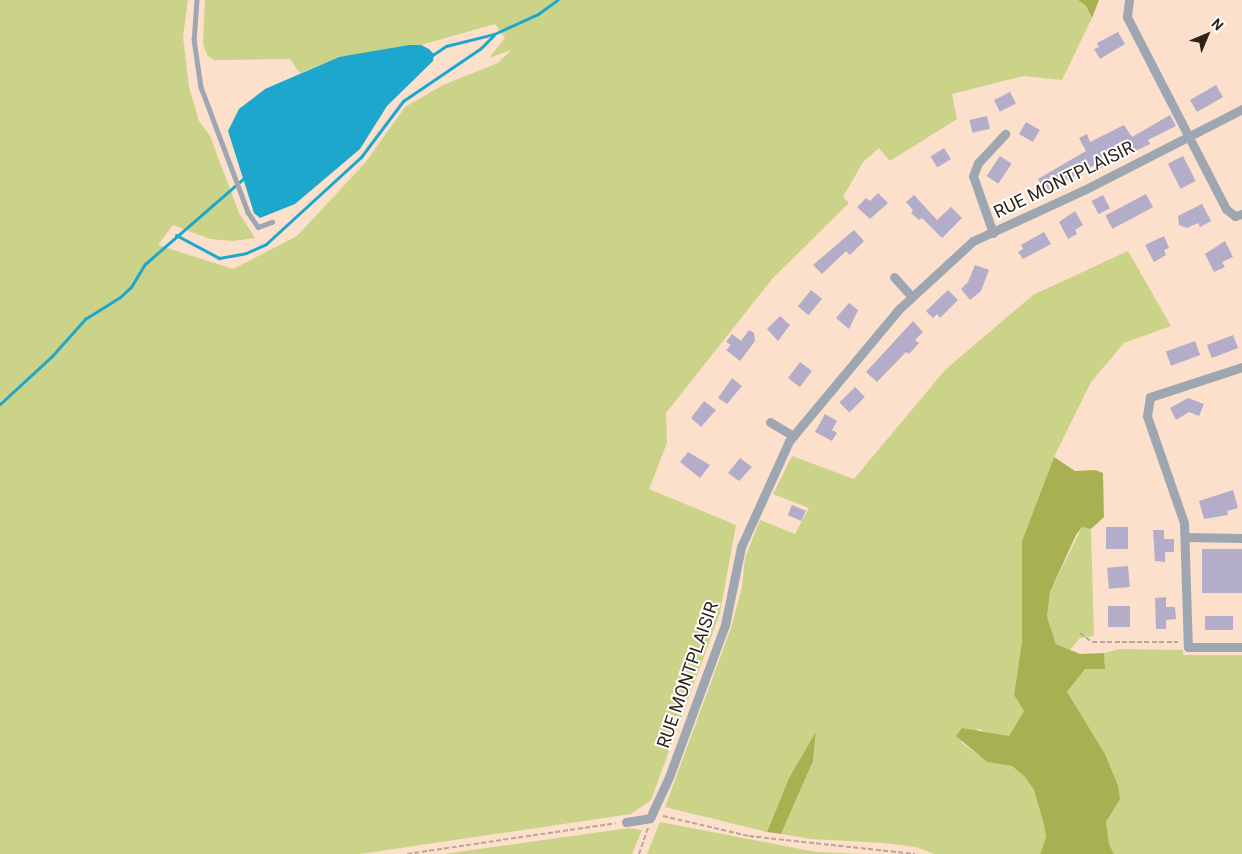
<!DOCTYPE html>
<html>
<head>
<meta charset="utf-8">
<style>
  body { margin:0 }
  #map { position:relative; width:1242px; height:854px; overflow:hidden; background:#fce0cc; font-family:Roboto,sans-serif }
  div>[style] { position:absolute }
  .green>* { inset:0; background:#cbd388 }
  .forest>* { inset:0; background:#a8b152 }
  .water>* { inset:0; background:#1ea7cd }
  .stream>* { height:3px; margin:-1.5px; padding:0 1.5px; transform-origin:1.5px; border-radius:1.5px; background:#1ea7cd }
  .building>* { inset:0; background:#b3adc9; transform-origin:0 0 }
  .path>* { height:2px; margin-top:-1px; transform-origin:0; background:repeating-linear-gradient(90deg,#bca595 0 5px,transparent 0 7.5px) }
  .service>* { height:4.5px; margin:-2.25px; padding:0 2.25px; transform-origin:2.25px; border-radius:2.25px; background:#9ea7b1 }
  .minor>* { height:9px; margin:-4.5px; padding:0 4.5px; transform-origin:4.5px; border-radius:4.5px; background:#9ea7b1 }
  span { translate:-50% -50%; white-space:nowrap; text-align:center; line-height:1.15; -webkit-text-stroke:4px #fff; paint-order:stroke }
  .street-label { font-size:18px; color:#2d231b }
  .north { position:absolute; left:1182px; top:10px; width:50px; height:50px; -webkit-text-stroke:4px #fff; paint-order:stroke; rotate:45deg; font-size:14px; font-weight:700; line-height:20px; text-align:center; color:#2d231b }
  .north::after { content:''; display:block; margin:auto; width:18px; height:22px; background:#2d231b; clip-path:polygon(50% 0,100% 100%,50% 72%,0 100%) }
</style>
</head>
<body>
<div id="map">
  <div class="green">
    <i style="clip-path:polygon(0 0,188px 0,183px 37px,189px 87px,199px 121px,210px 136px,239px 213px,255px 238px,233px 241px,210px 239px,173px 225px,158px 245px,233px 269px,297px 236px,365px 163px,405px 107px,443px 85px,498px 63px,511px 50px,489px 58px,505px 38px,495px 24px,421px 45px,339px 57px,300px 73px,290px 59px,214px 60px,207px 55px,203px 43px,205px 0,1078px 0,1086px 6px,1092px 18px,1062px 80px,1023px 76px,952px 94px,957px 119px,890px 161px,879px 148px,863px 162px,843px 197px,849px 203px,773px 278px,666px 413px,667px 443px,649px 489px,736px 525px,720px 613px,651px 800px,631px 814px,360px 854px,0 854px)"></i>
    <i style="clip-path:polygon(1128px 251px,1171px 326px,1124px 343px,1091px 382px,1054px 457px,1022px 541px,1022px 641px,1014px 695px,1024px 711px,1009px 736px,996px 736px,979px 729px,961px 742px,987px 762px,1012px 766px,1025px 777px,1034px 790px,1044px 825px,1046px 837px,1040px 854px,935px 854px,916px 847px,883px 843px,811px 839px,781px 834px,813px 761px,816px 734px,789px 778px,767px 832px,665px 807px,731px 628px,742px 587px,745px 558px,760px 520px,795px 534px,809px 508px,773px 494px,792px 456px,854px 479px,945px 370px,1033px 295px)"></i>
    <i style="clip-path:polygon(1082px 527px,1091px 529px,1094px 636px,1080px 638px,1070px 650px,1056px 644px,1047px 617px,1050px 592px)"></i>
    <i style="clip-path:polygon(1119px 649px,1183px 650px,1183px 655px,1242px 655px,1242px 854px,1114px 854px,1109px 844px,1105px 822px,1120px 799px,1067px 692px,1085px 669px,1105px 669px,1104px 653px)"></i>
    <i style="clip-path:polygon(660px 822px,816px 852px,866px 854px,647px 854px)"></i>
    <i style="clip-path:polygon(629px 828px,642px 830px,632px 854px,443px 854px)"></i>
  </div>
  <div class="forest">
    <i style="clip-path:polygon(1078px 0,1099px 0,1092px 18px,1086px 6px)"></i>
    <i style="clip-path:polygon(1054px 457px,1075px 471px,1095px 470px,1103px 473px,1104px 517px,1091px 529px,1082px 527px,1076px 535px,1050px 592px,1047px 617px,1056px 644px,1080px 654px,1104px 653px,1105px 669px,1085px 669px,1067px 692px,1105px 754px,1118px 786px,1120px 799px,1106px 822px,1109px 844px,1114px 854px,1040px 854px,1046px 837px,1044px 825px,1034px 790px,1025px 777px,1012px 766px,987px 762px,956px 736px,962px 728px,1009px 736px,1024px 711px,1014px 695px,1022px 641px,1022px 541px)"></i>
    <i style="clip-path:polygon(816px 732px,813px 761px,781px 834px,767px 832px,789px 778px)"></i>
  </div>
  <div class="water">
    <i style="clip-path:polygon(409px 45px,421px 45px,429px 49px,434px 54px,433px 61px,387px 106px,360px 149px,295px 204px,260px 218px,254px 213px,228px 131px,239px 109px,265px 89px,339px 57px)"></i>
  </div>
  <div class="stream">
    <i style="left:431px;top:56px;width:18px;rotate:-34deg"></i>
    <i style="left:446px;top:46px;width:49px;rotate:-14deg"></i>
    <i style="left:494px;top:34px;width:48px;rotate:-24.4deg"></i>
    <i style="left:538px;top:14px;width:24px;rotate:-36deg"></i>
    <i style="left:176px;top:235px;width:49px;rotate:28.1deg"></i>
    <i style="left:219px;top:258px;width:27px;rotate:-10deg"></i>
    <i style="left:246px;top:253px;width:22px;rotate:-24deg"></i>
    <i style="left:266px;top:244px;width:129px;rotate:-42.5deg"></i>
    <i style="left:361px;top:157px;width:70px;rotate:-53.1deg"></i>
    <i style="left:403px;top:101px;width:94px;rotate:-34.2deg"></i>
    <i style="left:481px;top:48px;width:18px;rotate:-45deg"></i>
    <i style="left:0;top:404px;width:71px;rotate:-42.7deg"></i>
    <i style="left:52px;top:356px;width:50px;rotate:-48.3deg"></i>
    <i style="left:85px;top:319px;width:40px;rotate:-32deg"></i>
    <i style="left:119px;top:298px;width:16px;rotate:-43deg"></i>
    <i style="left:131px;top:287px;width:27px;rotate:-59deg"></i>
    <i style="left:145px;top:264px;width:131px;rotate:-41deg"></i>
  </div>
  <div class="building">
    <i style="clip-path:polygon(1118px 32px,1125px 44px,1100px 59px,1094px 49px,1099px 47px,1097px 43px)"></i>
    <i style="left:1216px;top:85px;width:14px;height:30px;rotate:60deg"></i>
    <i style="left:1010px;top:92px;width:13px;height:18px;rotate:63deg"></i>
    <i style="clip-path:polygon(1170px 115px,1176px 126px,1148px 140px,1150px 144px,1101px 168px,1098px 163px,1045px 193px,1038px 179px,1086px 151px,1079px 138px,1087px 134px,1090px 142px,1124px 125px,1132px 137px)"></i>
    <i style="left:987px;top:116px;width:13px;height:18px;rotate:77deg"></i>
    <i style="left:1026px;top:122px;width:16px;height:14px;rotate:30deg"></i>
    <i style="left:944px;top:148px;width:13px;height:16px;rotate:58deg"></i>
    <i style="left:1000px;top:156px;width:14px;height:24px;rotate:34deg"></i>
    <i style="left:1183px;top:156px;width:28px;height:17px;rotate:63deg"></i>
    <i style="clip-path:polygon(878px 193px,888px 203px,870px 219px,857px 207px,866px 198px,870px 201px)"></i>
    <i style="left:1146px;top:194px;width:15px;height:46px;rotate:62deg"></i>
    <i style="clip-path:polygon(914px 195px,937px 220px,951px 207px,962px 218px,942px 238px,922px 218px,919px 220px,911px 213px,913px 210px,906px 202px)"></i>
    <i style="left:1103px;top:195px;width:15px;height:13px;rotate:62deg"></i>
    <i style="clip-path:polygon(1202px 204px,1211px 221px,1200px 227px,1198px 223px,1187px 228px,1179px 225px,1178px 216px)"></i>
    <i style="clip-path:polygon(1075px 211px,1083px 225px,1075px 230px,1077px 234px,1068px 239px,1059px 222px)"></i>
    <i style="clip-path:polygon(854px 230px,864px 241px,850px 255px,846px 251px,822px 274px,813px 265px)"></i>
    <i style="clip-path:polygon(1044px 232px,1051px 244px,1023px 259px,1018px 252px,1023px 249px,1021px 245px)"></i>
    <i style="clip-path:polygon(1164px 236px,1169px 248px,1164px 250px,1166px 255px,1154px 262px,1145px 245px)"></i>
    <i style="clip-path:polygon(1225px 241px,1233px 257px,1222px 262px,1225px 267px,1214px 272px,1205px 254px)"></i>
    <i style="clip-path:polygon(975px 265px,989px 270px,981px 291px,970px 300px,961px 289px,968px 282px)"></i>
    <i style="left:811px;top:290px;width:14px;height:21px;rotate:39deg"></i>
    <i style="clip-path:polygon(948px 290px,958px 300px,940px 318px,937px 314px,933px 318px,926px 311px)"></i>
    <i style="clip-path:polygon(849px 303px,858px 310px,849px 329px,836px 318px)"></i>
    <i style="clip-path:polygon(780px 316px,790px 325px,778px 341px,767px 329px)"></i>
    <i style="clip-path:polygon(913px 321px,923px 332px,915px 340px,919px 343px,909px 354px,906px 352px,877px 382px,866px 372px)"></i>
    <i style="clip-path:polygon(749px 330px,754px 333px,755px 341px,740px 361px,726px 350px,731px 345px,726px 342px,732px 334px,741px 341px)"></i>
    <i style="left:1233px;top:335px;width:14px;height:28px;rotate:69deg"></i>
    <i style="left:1195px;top:341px;width:15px;height:31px;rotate:70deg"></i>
    <i style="left:800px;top:362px;width:15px;height:20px;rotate:37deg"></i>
    <i style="clip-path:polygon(732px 378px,742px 386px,727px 404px,718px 398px)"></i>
    <i style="left:855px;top:387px;width:14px;height:22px;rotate:45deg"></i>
    <i style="clip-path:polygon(1188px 398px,1204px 404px,1199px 416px,1189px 412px,1176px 420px,1170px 408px)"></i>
    <i style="clip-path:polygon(704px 401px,716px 410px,701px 427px,691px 418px)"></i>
    <i style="clip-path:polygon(825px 414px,837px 421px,832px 430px,837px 433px,832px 441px,815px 432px)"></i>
    <i style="clip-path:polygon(688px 452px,710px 465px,700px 478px,680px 462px)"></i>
    <i style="clip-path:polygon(740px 458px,752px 467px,739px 481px,728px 473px)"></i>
    <i style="clip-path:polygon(1233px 490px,1238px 508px,1227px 511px,1228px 515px,1204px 519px,1199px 501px)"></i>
    <i style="left:792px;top:505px;width:15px;height:11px;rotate:23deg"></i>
    <i style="left:1106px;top:527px;width:22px;height:22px"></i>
    <i style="clip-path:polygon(1153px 530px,1164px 530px,1164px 539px,1174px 539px,1174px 552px,1165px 552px,1165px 562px,1155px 561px)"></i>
    <i style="left:1242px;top:549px;width:44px;height:40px;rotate:90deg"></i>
    <i style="left:1128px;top:566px;width:21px;height:21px;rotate:85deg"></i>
    <i style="clip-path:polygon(1166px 597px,1166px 607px,1175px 607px,1176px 619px,1166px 620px,1166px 629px,1156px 629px,1155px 598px)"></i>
    <i style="left:1108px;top:606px;width:22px;height:21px"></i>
    <i style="left:1205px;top:616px;width:28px;height:14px"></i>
  </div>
  <div class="path">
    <i style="left:1080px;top:633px;width:15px;rotate:37deg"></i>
    <i style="left:1092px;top:642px;width:86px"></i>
    <i style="left:663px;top:816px;width:88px;rotate:13.1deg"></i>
    <i style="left:749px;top:836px;width:167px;rotate:6.2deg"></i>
    <i style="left:407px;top:854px;width:211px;rotate:-8.4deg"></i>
    <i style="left:639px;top:854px;width:28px;rotate:-71deg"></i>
  </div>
  <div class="service">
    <i style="left:197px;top:0;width:39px;rotate:94deg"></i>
    <i style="left:194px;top:39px;width:49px;rotate:81.7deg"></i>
    <i style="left:201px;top:87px;width:134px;rotate:69.4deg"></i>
    <i style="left:248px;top:212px;width:18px;rotate:56deg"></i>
    <i style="left:258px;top:227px;width:15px;rotate:-20deg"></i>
  </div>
  <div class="minor">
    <i style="left:1129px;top:0;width:17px;rotate:97deg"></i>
    <i style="left:1127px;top:17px;width:216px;rotate:62.7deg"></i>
    <i style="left:1226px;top:209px;width:11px;rotate:38deg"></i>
    <i style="left:1235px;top:216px;width:7px;rotate:-16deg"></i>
    <i style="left:993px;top:233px;width:60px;rotate:-109.3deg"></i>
    <i style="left:973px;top:176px;width:14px;rotate:-69deg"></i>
    <i style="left:978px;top:163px;width:40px;rotate:-47deg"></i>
    <i style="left:894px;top:277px;width:27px;rotate:48deg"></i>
    <i style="left:1242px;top:367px;width:97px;rotate:161.9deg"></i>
    <i style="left:1150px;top:397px;width:19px;rotate:99deg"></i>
    <i style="left:1147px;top:416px;width:113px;rotate:70.9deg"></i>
    <i style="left:1184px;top:523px;width:124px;rotate:88.2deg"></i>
    <i style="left:1188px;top:647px;width:54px"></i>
    <i style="left:770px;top:422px;width:26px;rotate:31deg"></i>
    <i style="left:1186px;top:537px;width:56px;rotate:1deg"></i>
    <i style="left:626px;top:822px;width:24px;rotate:-9deg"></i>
    <i style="left:650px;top:818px;width:45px;rotate:-65.1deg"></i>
    <i style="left:669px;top:777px;width:162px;rotate:-69.8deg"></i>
    <i style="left:725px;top:625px;width:80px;rotate:-78.4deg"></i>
    <i style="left:741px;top:547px;width:116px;rotate:-65.6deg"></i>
    <i style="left:789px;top:441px;width:172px;rotate:-50.2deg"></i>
    <i style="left:899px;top:309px;width:100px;rotate:-42.6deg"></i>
    <i style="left:973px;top:241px;width:122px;rotate:-24.7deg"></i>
    <i style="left:1084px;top:190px;width:178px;rotate:-27.1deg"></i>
  </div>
  <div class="street-label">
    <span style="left:1064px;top:180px;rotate:-26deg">RUE MONTPLAISIR</span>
    <span style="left:688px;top:675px;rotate:-71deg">RUE MONTPLAISIR</span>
  </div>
  <div class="north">N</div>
</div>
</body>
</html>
